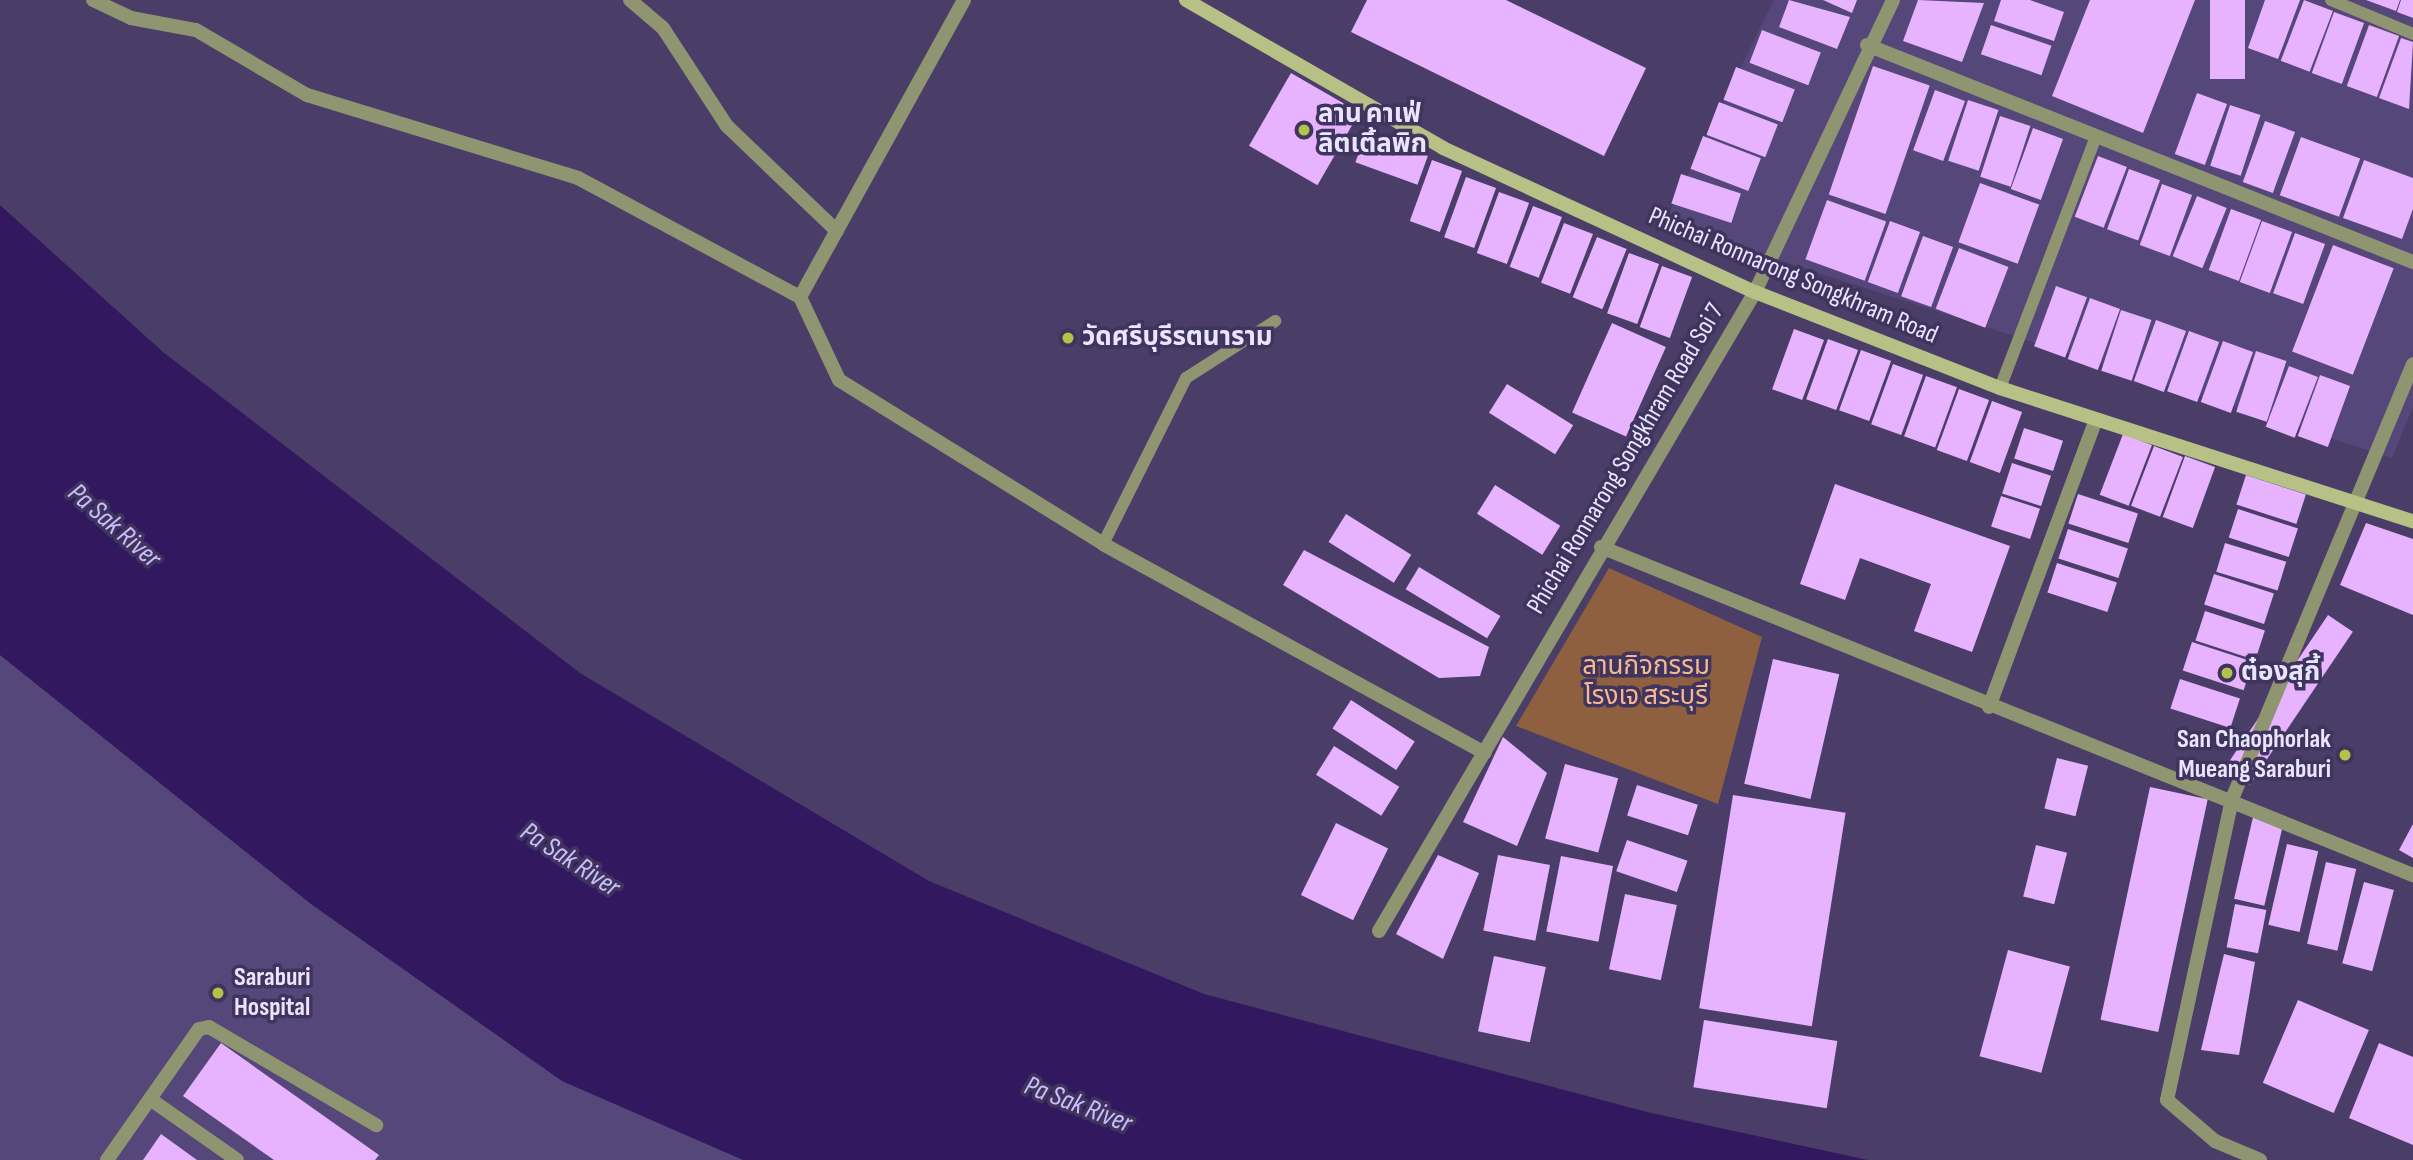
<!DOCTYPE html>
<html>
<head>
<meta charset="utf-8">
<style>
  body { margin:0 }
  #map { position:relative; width:2413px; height:1160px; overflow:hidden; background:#4a3e69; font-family:"Sofia Sans Condensed","Noto Sans Thai",sans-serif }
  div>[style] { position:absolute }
  .built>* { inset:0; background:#554779 }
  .green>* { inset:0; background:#8e6040 }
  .water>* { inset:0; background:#32185e }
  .building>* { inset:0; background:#e7b2fe; transform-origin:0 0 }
  .lane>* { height:12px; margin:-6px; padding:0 6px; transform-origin:6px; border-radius:6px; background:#8f9570 }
  .street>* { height:14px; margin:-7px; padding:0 7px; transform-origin:7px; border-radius:7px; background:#8f9570 }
  .secondary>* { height:14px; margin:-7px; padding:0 7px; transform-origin:7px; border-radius:7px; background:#b8c185 }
  .dots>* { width:19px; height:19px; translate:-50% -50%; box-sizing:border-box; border:4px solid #3f345d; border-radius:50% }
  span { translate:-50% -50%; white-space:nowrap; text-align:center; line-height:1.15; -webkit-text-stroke:7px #3f345d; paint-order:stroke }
  .poi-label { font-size:26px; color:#eae5ff; font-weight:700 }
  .left { translate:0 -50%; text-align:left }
  .right { translate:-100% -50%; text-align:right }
  .street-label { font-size:26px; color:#eae5ff }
  .park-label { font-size:26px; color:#f5b88f }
  .water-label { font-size:28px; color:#ccbefd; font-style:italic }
</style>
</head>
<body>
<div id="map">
  <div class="built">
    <i style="clip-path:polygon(1774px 0,2413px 0,2413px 407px,2392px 458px,1664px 223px)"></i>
    <i style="clip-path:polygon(0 655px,311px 904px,562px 1081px,743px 1160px,0 1160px)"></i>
  </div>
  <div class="green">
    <i style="clip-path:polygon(1609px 568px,1762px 637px,1718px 804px,1516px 726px)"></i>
  </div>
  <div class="water">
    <i style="clip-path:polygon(0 205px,163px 352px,580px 673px,929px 881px,1204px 994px,1647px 1112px,1868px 1160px,743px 1160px,562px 1081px,311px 904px,0 655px)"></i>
  </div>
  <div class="building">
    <i style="clip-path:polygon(1367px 0,1506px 0,1646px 68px,1604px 156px,1351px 32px)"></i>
    <i style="clip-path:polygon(1789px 0,1850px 17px,1837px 49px,1779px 27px)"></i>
    <i style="clip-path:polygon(1823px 0,1857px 0,1852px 13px)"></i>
    <i style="clip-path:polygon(1918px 0,1984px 3px,1962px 62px,1903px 41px)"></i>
    <i style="clip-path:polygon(2001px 0,2030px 0,2064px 12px,2054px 41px,1994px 21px)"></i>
    <i style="clip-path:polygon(2090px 0,2195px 0,2143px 133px,2052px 96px)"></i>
    <i style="left:2210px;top:0;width:35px;height:79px"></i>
    <i style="clip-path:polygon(2265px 0,2300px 0,2278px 59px,2248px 48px)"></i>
    <i style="left:2304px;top:0;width:31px;height:65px;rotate:21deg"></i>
    <i style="clip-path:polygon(2366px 0,2400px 0,2396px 11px)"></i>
    <i style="clip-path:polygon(2401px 0,2413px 0,2413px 18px,2397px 12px)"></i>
    <i style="left:2334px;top:12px;width:32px;height:65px;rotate:20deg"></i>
    <i style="left:1991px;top:25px;width:64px;height:31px;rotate:19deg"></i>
    <i style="left:2369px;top:25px;width:32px;height:65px;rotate:20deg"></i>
    <i style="left:1762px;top:30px;width:63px;height:35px;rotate:21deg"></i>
    <i style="clip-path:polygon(2401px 38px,2413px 42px,2409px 109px,2379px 98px)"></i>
    <i style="left:1873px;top:66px;width:60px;height:136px;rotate:19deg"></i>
    <i style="left:1736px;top:67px;width:63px;height:35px;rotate:21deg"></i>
    <i style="left:1291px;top:73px;width:79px;height:84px;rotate:30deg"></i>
    <i style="left:1935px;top:90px;width:32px;height:64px;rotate:20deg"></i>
    <i style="left:2197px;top:93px;width:32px;height:65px;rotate:20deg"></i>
    <i style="left:1968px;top:100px;width:32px;height:64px;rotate:18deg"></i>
    <i style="left:1719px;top:102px;width:63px;height:35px;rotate:21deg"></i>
    <i style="left:2230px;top:105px;width:32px;height:64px;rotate:18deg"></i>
    <i style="left:2000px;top:116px;width:32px;height:64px;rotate:18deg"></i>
    <i style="left:2265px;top:121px;width:32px;height:65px;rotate:20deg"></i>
    <i style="left:2033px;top:128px;width:32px;height:65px;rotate:20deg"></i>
    <i style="left:1366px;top:133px;width:66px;height:31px;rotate:20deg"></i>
    <i style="left:1703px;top:136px;width:62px;height:35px;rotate:21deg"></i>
    <i style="left:2301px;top:137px;width:63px;height:62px;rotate:20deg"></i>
    <i style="left:2098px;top:156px;width:31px;height:65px;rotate:21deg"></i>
    <i style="left:1432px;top:160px;width:32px;height:65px;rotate:20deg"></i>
    <i style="clip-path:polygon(2364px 160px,2413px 178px,2413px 209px,2402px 239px,2343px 218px)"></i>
    <i style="left:2129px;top:169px;width:33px;height:64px;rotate:20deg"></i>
    <i style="left:1681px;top:174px;width:63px;height:31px;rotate:18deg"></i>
    <i style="left:1466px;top:177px;width:32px;height:64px;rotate:20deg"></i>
    <i style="left:1980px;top:183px;width:63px;height:63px;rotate:20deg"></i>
    <i style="left:2162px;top:184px;width:32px;height:65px;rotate:20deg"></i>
    <i style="left:1499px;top:192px;width:32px;height:65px;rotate:20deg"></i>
    <i style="left:2197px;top:196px;width:32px;height:65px;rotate:22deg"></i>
    <i style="left:1827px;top:200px;width:63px;height:63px;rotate:20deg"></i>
    <i style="left:1533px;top:206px;width:31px;height:65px;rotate:21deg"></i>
    <i style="left:2231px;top:209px;width:32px;height:65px;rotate:20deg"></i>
    <i style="left:1890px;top:221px;width:32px;height:65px;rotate:20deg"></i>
    <i style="left:2262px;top:221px;width:32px;height:65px;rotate:20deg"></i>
    <i style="left:1564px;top:223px;width:31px;height:64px;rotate:21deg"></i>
    <i style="left:2295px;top:233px;width:32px;height:64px;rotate:20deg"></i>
    <i style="left:1923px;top:236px;width:32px;height:64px;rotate:20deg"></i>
    <i style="left:1597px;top:237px;width:32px;height:65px;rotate:22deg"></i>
    <i style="left:2333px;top:245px;width:65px;height:114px;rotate:21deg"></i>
    <i style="left:1959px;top:248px;width:53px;height:65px;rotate:21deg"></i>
    <i style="left:1629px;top:253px;width:32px;height:64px;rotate:20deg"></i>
    <i style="left:1662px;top:266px;width:32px;height:65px;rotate:20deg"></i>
    <i style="left:2056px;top:286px;width:33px;height:64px;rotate:20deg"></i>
    <i style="left:2090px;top:298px;width:32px;height:65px;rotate:20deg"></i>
    <i style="left:2121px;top:310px;width:32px;height:64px;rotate:18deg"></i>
    <i style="left:2156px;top:320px;width:32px;height:65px;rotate:20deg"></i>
    <i style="left:1612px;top:323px;width:59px;height:98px;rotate:24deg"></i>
    <i style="left:1794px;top:329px;width:32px;height:64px;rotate:20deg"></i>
    <i style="left:2189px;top:331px;width:32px;height:64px;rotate:20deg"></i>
    <i style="left:1828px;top:339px;width:32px;height:64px;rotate:20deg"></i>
    <i style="left:2223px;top:341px;width:32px;height:65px;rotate:20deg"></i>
    <i style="left:1861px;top:350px;width:32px;height:64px;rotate:20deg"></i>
    <i style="left:2256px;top:351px;width:32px;height:64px;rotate:18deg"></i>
    <i style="left:1893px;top:364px;width:32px;height:64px;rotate:20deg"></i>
    <i style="left:2289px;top:366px;width:31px;height:65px;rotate:21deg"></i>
    <i style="left:2320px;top:375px;width:32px;height:65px;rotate:20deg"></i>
    <i style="left:1926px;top:376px;width:33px;height:64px;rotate:20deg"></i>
    <i style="left:1507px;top:384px;width:78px;height:34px;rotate:32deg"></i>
    <i style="left:1959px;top:389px;width:32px;height:65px;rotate:20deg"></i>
    <i style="left:1992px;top:401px;width:32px;height:65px;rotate:20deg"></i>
    <i style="left:2024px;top:428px;width:41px;height:32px;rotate:18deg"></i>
    <i style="left:2123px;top:434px;width:31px;height:65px;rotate:21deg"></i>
    <i style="left:2154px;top:446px;width:31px;height:64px;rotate:21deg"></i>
    <i style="left:2185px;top:456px;width:32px;height:65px;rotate:20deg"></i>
    <i style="left:2012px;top:463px;width:41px;height:32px;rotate:18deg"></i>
    <i style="left:2246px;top:475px;width:63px;height:31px;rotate:18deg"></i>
    <i style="clip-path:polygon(1835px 484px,2010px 546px,1972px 652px,1914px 631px,1931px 584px,1860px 558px,1845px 600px,1800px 584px)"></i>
    <i style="left:1495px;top:485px;width:77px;height:34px;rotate:32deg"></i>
    <i style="left:2078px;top:494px;width:63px;height:31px;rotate:18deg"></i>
    <i style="left:2001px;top:496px;width:41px;height:32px;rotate:18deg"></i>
    <i style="left:2238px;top:509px;width:63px;height:30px;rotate:18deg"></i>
    <i style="left:1346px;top:514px;width:77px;height:33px;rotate:32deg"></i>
    <i style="clip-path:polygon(2366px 523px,2413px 539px,2413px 615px,2340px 585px)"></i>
    <i style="left:2068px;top:529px;width:63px;height:31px;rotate:18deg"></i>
    <i style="left:2225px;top:543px;width:64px;height:30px;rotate:17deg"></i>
    <i style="clip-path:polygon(1304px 550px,1489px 647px,1480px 676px,1439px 678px,1283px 585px)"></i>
    <i style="left:2057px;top:563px;width:63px;height:31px;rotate:18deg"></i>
    <i style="left:1419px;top:567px;width:95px;height:26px;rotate:31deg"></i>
    <i style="left:2214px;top:574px;width:63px;height:32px;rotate:18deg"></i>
    <i style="left:2205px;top:611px;width:63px;height:31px;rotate:18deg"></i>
    <i style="left:2328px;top:615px;width:30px;height:185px;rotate:34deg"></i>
    <i style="left:2192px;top:642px;width:64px;height:30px;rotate:18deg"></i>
    <i style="left:1773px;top:659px;width:68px;height:128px;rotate:13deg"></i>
    <i style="left:2180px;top:679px;width:63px;height:31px;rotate:18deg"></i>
    <i style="left:1351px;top:700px;width:76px;height:34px;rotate:33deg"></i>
    <i style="clip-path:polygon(1503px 737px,1547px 773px,1517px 846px,1463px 822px)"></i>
    <i style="left:1334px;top:746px;width:77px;height:34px;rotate:32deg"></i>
    <i style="left:2057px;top:758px;width:32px;height:52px;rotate:14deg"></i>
    <i style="left:1565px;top:764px;width:55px;height:77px;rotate:15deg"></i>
    <i style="left:1637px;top:785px;width:64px;height:32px;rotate:18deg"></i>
    <i style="left:2150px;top:787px;width:59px;height:238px;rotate:12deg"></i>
    <i style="left:1733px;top:795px;width:114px;height:216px;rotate:9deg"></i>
    <i style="left:2253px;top:817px;width:31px;height:84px;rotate:13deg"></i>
    <i style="left:1336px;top:823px;width:58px;height:80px;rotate:26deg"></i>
    <i style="clip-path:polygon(2413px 824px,2413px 858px,2399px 850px)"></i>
    <i style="left:1627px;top:840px;width:64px;height:33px;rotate:19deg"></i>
    <i style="left:2287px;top:844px;width:32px;height:83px;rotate:13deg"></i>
    <i style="left:2036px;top:845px;width:32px;height:53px;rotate:14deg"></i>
    <i style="clip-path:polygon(1438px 855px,1479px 873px,1443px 959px,1396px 934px)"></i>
    <i style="left:1498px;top:855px;width:53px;height:77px;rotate:11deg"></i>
    <i style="left:1561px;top:856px;width:53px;height:77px;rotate:11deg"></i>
    <i style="left:2326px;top:862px;width:31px;height:84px;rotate:13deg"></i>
    <i style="left:2364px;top:882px;width:31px;height:84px;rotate:15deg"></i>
    <i style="left:1625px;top:894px;width:53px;height:77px;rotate:12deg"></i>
    <i style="left:2235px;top:904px;width:32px;height:44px;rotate:11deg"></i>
    <i style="left:2008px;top:950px;width:64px;height:110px;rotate:15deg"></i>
    <i style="clip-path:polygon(2224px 954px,2255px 962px,2239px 1055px,2201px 1050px)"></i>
    <i style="left:1494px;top:956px;width:53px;height:77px;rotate:12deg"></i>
    <i style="left:2298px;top:1000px;width:77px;height:90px;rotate:23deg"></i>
    <i style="left:1704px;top:1020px;width:135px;height:68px;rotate:9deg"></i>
    <i style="clip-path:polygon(221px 1043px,379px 1155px,375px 1160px,274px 1160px,183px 1096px)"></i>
    <i style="clip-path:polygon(2379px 1043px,2413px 1057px,2413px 1145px,2349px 1118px)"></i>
    <i style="clip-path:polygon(161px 1134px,197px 1160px,143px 1160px)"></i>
  </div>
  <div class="lane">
    <i style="left:2331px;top:0;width:89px;rotate:22.5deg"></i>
    <i style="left:2000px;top:388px;width:269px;rotate:-69.1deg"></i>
    <i style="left:1103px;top:544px;width:186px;rotate:-63.4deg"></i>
    <i style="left:1186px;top:378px;width:106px;rotate:-32.6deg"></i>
  </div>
  <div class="street">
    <i style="left:93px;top:0;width:42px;rotate:25.3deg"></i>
    <i style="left:131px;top:18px;width:66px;rotate:10.5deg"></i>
    <i style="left:196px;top:30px;width:129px;rotate:30.4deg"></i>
    <i style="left:307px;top:95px;width:283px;rotate:17deg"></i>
    <i style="left:578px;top:178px;width:252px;rotate:28.2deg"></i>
    <i style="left:630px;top:0;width:43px;rotate:40.3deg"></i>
    <i style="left:663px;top:28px;width:117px;rotate:56.9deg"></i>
    <i style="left:727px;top:126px;width:152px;rotate:43.7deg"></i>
    <i style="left:964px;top:0;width:339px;rotate:118.9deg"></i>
    <i style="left:800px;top:297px;width:92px;rotate:64.8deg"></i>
    <i style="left:839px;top:380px;width:311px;rotate:31.8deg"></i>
    <i style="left:1103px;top:544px;width:435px;rotate:28.7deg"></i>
    <i style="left:1867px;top:45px;width:588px;rotate:21.67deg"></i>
    <i style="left:1601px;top:547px;width:876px;rotate:22deg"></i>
    <i style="left:1989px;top:707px;width:306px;rotate:-69.6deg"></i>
    <i style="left:1379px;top:931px;width:741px;rotate:-59.53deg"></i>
    <i style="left:1755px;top:292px;width:323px;rotate:-64.7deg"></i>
    <i style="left:150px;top:1099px;width:106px;rotate:35deg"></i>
    <i style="left:107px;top:1160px;width:160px;rotate:-54.9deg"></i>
    <i style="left:199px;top:1029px;width:10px;rotate:-11deg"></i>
    <i style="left:209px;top:1027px;width:194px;rotate:30.4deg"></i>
    <i style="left:2260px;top:1160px;width:49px;rotate:-157.1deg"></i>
    <i style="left:2215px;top:1141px;width:63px;rotate:-139.5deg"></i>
    <i style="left:2167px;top:1100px;width:308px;rotate:-77.8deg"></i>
    <i style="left:2232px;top:799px;width:471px;rotate:-67.4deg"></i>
  </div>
  <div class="secondary">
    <i style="left:1186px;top:0;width:297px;rotate:29.9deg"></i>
    <i style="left:1443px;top:148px;width:344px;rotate:24.8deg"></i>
    <i style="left:1755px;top:292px;width:263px;rotate:21.4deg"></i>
    <i style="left:2000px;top:388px;width:434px;rotate:17.9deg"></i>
  </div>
  <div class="dots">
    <i style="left:1304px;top:130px;background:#b4c24a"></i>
    <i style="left:1068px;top:338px;background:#b4c24a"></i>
    <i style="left:2227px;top:673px;background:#b4c24a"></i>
    <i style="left:2345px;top:755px;background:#b4c24a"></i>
    <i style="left:218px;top:993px;background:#b4c24a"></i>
  </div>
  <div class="poi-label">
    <span class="left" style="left:1318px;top:130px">ลาน คาเฟ่<br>ลิตเติ้ลพิก</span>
    <span class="left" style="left:1082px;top:338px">วัดศรีบุรีรตนาราม</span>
    <span class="left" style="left:2241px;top:673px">ต๋องสุกี้</span>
    <span class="right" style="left:2331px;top:755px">San Chaophorlak<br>Mueang Saraburi</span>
    <span class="left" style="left:234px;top:993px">Saraburi<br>Hospital</span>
  </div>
  <div class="street-label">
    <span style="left:1793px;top:276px;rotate:23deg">Phichai Ronnarong Songkhram Road</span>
    <span style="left:1626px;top:459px;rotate:-59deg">Phichai Ronnarong Songkhram Road Soi 7</span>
  </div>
  <div class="park-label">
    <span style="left:1646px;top:682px">ลานกิจกรรม<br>โรงเจ สระบุรี</span>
  </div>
  <div class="water-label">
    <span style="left:114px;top:526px;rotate:41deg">Pa Sak River</span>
    <span style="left:570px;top:860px;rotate:33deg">Pa Sak River</span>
    <span style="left:1078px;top:1105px;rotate:21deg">Pa Sak River</span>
  </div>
</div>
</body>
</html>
